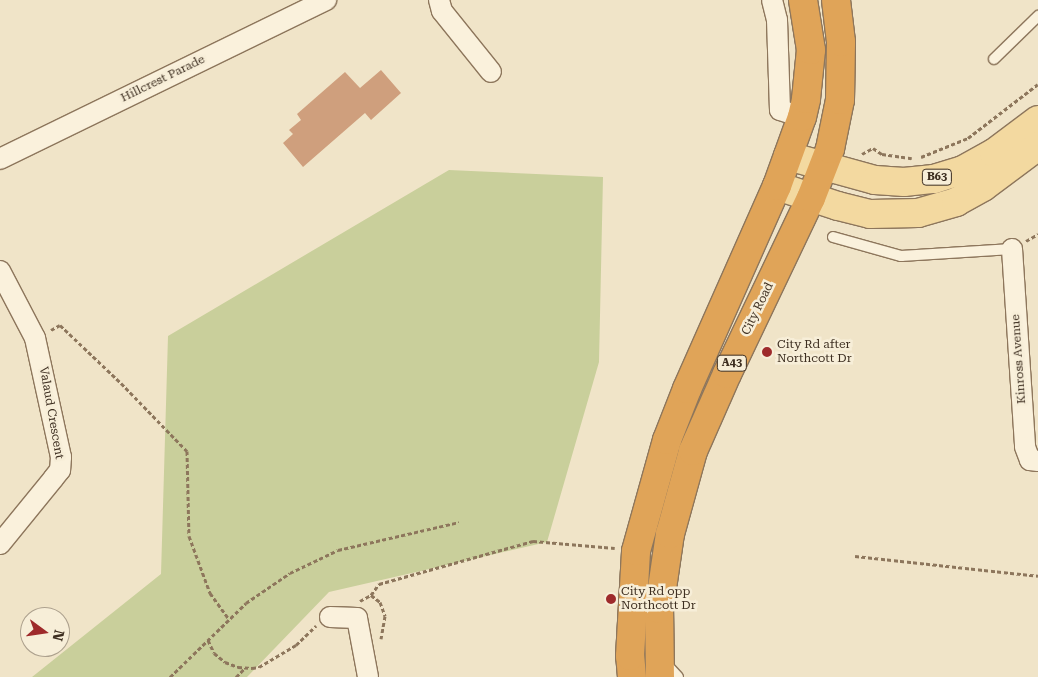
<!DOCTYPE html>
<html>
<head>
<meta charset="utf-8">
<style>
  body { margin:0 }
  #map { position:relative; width:1038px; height:677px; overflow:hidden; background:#f0e4c8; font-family:"Roboto Serif",serif }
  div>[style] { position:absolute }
  .green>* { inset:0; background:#c9cf9b }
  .building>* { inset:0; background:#cf9f7d }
  .path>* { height:3px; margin-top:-1.5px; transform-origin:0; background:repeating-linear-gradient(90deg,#8d765c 0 4px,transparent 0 6.5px) }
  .roads { filter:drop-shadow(1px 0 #8d765c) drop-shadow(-1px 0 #8d765c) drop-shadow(0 1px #8d765c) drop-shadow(0 -1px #8d765c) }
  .lane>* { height:10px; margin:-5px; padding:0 5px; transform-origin:5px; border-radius:5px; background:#faf1dc }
  .street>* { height:20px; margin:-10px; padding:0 10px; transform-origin:10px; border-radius:10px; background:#faf1dc }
  .primary>* { height:28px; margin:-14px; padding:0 14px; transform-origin:14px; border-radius:14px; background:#f3d9a0 }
  .highway>* { height:28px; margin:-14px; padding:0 14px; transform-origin:14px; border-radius:14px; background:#e0a458 }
  .dots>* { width:14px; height:14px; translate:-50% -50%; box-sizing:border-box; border:2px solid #f7eed8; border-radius:50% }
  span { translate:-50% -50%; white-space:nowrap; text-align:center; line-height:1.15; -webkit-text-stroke:5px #f7eed8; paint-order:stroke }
  .shield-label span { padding:1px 4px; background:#f7eed8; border:1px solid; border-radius:4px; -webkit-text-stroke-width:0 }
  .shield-label { font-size:11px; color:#3d2e20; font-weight:700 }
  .street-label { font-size:12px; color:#3d2e20 }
  .poi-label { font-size:12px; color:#3d2e20 }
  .left { translate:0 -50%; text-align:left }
  .north { position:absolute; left:20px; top:607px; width:50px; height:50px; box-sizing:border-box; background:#f7eed8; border:1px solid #ada18e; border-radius:50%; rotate:104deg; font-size:14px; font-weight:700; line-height:20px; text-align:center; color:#3d2e20 }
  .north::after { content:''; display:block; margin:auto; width:18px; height:22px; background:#9e2a2b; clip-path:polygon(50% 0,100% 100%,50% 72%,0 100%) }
</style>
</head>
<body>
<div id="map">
  <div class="green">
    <i style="clip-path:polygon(449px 170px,603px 177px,599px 362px,547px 542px,329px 592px,247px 677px,32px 677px,161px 574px,168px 336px)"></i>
  </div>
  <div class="building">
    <i style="clip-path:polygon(381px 70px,401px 93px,371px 120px,365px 113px,303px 167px,283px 143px,293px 134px,289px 130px,301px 120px,297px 114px,345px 72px,360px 88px)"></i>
  </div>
  <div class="path">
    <i style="left:862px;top:154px;width:13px;rotate:-29deg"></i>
    <i style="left:873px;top:148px;width:11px;rotate:34deg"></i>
    <i style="left:882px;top:154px;width:30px;rotate:8deg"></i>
    <i style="left:921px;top:157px;width:51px;rotate:-22deg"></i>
    <i style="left:968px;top:138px;width:88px;rotate:-37.6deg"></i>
    <i style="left:1026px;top:241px;width:14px;rotate:-30deg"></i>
    <i style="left:51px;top:330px;width:10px;rotate:-29deg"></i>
    <i style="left:60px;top:325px;width:84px;rotate:43.6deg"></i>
    <i style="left:121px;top:383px;width:95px;rotate:45.9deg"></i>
    <i style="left:187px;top:451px;width:85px;rotate:88.7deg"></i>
    <i style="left:189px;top:536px;width:61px;rotate:69.8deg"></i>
    <i style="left:210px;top:593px;width:32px;rotate:54deg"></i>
    <i style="left:855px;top:556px;width:184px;rotate:6.2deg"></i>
    <i style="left:371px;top:595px;width:14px;rotate:-54deg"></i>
    <i style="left:379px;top:584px;width:160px;rotate:-15.6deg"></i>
    <i style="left:533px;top:541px;width:82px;rotate:4.9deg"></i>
    <i style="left:360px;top:601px;width:13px;rotate:-29deg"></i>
    <i style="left:371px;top:595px;width:11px;rotate:38deg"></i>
    <i style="left:380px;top:602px;width:15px;rotate:70deg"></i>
    <i style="left:385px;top:616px;width:23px;rotate:100deg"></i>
    <i style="left:208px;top:640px;width:14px;rotate:65deg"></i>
    <i style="left:214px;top:653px;width:14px;rotate:39deg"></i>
    <i style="left:225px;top:662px;width:14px;rotate:21deg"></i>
    <i style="left:238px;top:667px;width:14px;rotate:4deg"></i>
    <i style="left:252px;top:668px;width:7px;rotate:-8deg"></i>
    <i style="left:259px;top:667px;width:43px;rotate:-30.7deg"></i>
    <i style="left:296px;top:645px;width:28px;rotate:-44deg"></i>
    <i style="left:170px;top:677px;width:106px;rotate:-44.2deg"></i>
    <i style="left:246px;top:603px;width:53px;rotate:-34.3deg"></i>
    <i style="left:290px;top:573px;width:53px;rotate:-25.6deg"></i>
    <i style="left:338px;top:550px;width:124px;rotate:-13deg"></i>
    <i style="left:236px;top:677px;width:11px;rotate:-45deg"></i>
  </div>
  <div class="roads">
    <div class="lane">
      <i style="left:994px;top:59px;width:62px;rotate:-44.3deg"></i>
      <i style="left:833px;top:237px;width:71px;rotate:15.6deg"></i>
      <i style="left:901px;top:256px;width:111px;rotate:-3.6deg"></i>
      <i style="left:665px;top:663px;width:19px;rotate:47deg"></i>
    </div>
    <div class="street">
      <i style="left:439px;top:0;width:11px;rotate:75deg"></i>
      <i style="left:442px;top:11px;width:78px;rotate:51.2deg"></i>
      <i style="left:772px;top:0;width:21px;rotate:76deg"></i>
      <i style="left:777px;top:20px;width:90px;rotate:88.1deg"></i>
      <i style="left:780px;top:110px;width:23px;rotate:18deg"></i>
      <i style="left:0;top:159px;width:363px;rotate:-26deg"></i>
      <i style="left:1012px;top:249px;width:198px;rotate:86.2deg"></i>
      <i style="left:1025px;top:447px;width:14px;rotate:69deg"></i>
      <i style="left:1030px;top:460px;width:8px;rotate:7deg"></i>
      <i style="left:0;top:271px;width:76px;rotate:62.4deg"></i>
      <i style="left:35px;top:338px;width:122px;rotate:77.7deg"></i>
      <i style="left:61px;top:457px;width:13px;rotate:94deg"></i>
      <i style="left:60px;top:470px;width:11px;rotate:128deg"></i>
      <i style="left:53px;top:479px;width:84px;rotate:129.2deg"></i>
      <i style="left:330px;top:617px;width:27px;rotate:2deg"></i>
      <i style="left:357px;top:618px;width:60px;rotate:79.4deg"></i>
    </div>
    <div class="primary">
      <i style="left:788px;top:156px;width:90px;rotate:15.4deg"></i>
      <i style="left:875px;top:180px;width:29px;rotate:4deg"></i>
      <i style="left:904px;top:182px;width:30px;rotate:-6deg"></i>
      <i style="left:934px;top:179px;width:30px;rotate:-17deg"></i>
      <i style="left:963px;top:170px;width:35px;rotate:-29deg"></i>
      <i style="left:994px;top:153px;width:55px;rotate:-36.9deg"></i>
      <i style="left:777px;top:186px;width:64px;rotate:18.2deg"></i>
      <i style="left:838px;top:206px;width:33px;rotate:14deg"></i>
      <i style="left:870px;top:214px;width:48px;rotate:-1.2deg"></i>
      <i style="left:918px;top:213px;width:40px;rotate:-16deg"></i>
      <i style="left:956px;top:202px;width:31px;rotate:-29deg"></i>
      <i style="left:983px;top:187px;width:69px;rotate:-36.7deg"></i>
    </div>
    <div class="highway">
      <i style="left:632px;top:677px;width:21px;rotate:-95deg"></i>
      <i style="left:630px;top:656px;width:105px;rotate:-86.7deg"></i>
      <i style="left:636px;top:551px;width:115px;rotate:-74.4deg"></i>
      <i style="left:667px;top:440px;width:55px;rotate:-68.6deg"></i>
      <i style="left:687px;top:389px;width:222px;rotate:-66.1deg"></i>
      <i style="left:777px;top:186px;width:73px;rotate:-70.1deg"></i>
      <i style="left:802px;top:117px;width:18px;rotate:-77deg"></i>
      <i style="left:806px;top:99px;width:49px;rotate:-84.2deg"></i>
      <i style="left:811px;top:50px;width:51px;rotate:-99.1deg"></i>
      <i style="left:660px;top:677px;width:68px;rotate:-90.8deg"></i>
      <i style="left:659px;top:609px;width:76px;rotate:-81.7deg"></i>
      <i style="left:670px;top:534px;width:86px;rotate:-74.5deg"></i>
      <i style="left:693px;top:451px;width:84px;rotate:-66.2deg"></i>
      <i style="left:727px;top:374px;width:195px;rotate:-64.5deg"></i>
      <i style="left:811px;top:198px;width:53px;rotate:-68.8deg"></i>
      <i style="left:830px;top:149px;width:50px;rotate:-78.5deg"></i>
      <i style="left:840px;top:100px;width:58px;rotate:-89deg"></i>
      <i style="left:841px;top:42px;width:42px;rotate:-96.8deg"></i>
    </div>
  </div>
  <div class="dots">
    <i style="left:767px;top:352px;background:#9e2a2b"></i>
    <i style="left:611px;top:599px;background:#9e2a2b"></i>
  </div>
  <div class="shield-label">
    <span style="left:937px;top:177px">B63</span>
    <span style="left:732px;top:363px">A43</span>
  </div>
  <div class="street-label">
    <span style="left:163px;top:79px;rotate:-26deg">Hillcrest Parade</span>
    <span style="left:758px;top:309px;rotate:-64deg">City Road</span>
    <span style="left:1019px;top:359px;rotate:-94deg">Kinross Avenue</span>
    <span style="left:51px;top:413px;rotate:80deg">Valaud Crescent</span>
  </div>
  <div class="poi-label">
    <span class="left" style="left:777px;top:352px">City Rd after<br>Northcott Dr</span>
    <span class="left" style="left:621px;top:599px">City Rd opp<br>Northcott Dr</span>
  </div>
  <div class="north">N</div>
</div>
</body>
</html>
